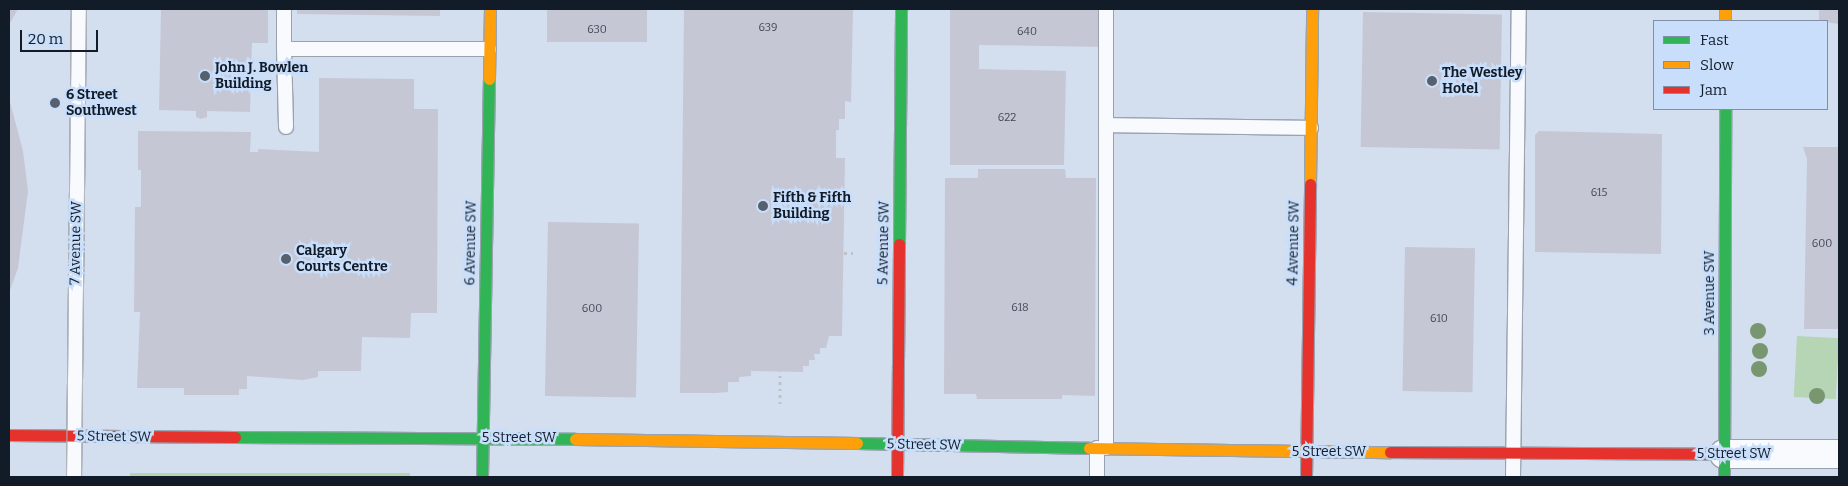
<!DOCTYPE html>
<html>
<head>
<meta charset="utf-8">
<style>
  body { margin:0 }
  #map { position:relative; width:1848px; height:486px; overflow:hidden; background:#d3dfef; font-family:Bitter,serif }
  div>[style] { position:absolute }
  .green>* { inset:0; background:#b5d5b4; transform-origin:0 0 }
  .building>* { inset:0; background:#c6c7d5; transform-origin:0 0 }
  .path>* { height:3px; margin-top:-1.5px; transform-origin:0; background:repeating-linear-gradient(90deg,#bfc3c9 0 2.5px,transparent 0 6.5px) }
  .roads { filter:drop-shadow(1px 0 #99a3b0) drop-shadow(-1px 0 #99a3b0) drop-shadow(0 1px #99a3b0) drop-shadow(0 -1px #99a3b0) }
  .lane>* { height:14px; margin:-7px; padding:0 7px; transform-origin:7px; border-radius:7px; background:#f8fafd }
  .street>* { height:28px; margin:-14px; padding:0 14px; transform-origin:14px; border-radius:14px; background:#f8fafd }
  .fast>* { height:11px; margin:-5.5px; padding:0 5.5px; transform-origin:5.5px; border-radius:5.5px; background:#30b455 }
  .slow>* { height:11px; margin:-5.5px; padding:0 5.5px; transform-origin:5.5px; border-radius:5.5px; background:#ff9f0a }
  .jam>* { height:11px; margin:-5.5px; padding:0 5.5px; transform-origin:5.5px; border-radius:5.5px; background:#e5322d }
  .tram>* { height:1px; margin:-0.5px; padding:0 0.5px; transform-origin:0.5px; border-radius:0.5px; background:#b5b9bd }
  .trees>* { width:16px; height:16px; margin:-8px; border-radius:50%; background:#789670 }
  .dots>* { width:14px; height:14px; translate:-50% -50%; box-sizing:border-box; border:2px solid #c8defa; border-radius:50% }
  span { translate:-50% -50%; white-space:nowrap; text-align:center; line-height:1.15; -webkit-text-stroke:5px #c8defa; paint-order:stroke }
  .number-label { font-size:11px; color:#414855 }
  .number-label span { -webkit-text-stroke-width:0 }
  .poi-label { font-size:14px; color:#121b28; font-weight:700 }
  .left { translate:0 -50%; text-align:left }
  .street-label { font-size:14px; color:#121b28 }
  .frame { position:absolute; inset:0; border:10px solid #121b28; pointer-events:none }
  .legend { position:absolute; left:1653px; top:20px; width:175px; height:90px; box-sizing:border-box; background:#c8defa; border:1px solid #7f90a6; margin:0; padding:6px 9px; list-style:none; font-size:15px; color:#121b28 }
  .legend li { display:flex; align-items:center; gap:10px; height:25px }
  .legend b { width:25px; border:1px solid #7f90a6 }
  .scale { position:absolute; left:20px; top:30px; width:78px; height:22px; box-sizing:border-box; border:2px solid #121b28; border-top:0; padding-left:6px; font-size:15px; line-height:18px; white-space:nowrap; color:#121b28; -webkit-text-stroke:4px #c8defa; paint-order:stroke }
</style>
</head>
<body>
<div id="map">
  <div class="green">
    <i style="left:1797px;top:336px;width:42px;height:61px;rotate:3deg"></i>
    <i style="left:130px;top:473px;width:280px;height:4px"></i>
  </div>
  <div class="building">
    <i style="clip-path:polygon(9px 9px,18px 9px,9px 25px)"></i>
    <i style="clip-path:polygon(161px 9px,268px 9px,268px 43px,252px 43px,250px 112px,207px 111px,207px 117px,201px 119px,196px 117px,196px 111px,159px 110px)"></i>
    <i style="clip-path:polygon(297px 9px,440px 9px,440px 16px,297px 14px)"></i>
    <i style="left:547px;top:9px;width:100px;height:33px"></i>
    <i style="clip-path:polygon(684px 9px,853px 9px,851px 102px,845px 101px,845px 119px,839px 119px,839px 130px,836px 130px,836px 158px,845px 158px,842px 336px,829px 336px,826px 348px,820px 348px,820px 354px,814px 354px,815px 360px,809px 360px,809px 366px,803px 366px,803px 372px,751px 371px,751px 376px,739px 377px,739px 382px,728px 382px,728px 392px,716px 393px,680px 393px)"></i>
    <i style="clip-path:polygon(950px 9px,1105px 9px,1105px 47px,979px 45px,979px 69px,1066px 71px,1064px 165px,950px 165px)"></i>
    <i style="clip-path:polygon(1819px 9px,1839px 9px,1839px 24px,1819px 21px)"></i>
    <i style="left:1363px;top:12px;width:139px;height:135px;rotate:1deg"></i>
    <i style="clip-path:polygon(319px 78px,414px 79px,414px 109px,438px 109px,437px 313px,411px 313px,410px 338px,362px 337px,361px 371px,318px 371px,318px 377px,303px 380px,247px 376px,247px 389px,239px 389px,239px 395px,184px 395px,184px 388px,137px 388px,140px 312px,134px 312px,135px 207px,141px 207px,141px 170px,138px 170px,138px 131px,251px 132px,250px 152px,258px 152px,258px 149px,319px 152px)"></i>
    <i style="clip-path:polygon(9px 98px,23px 151px,28px 191px,18px 268px,9px 293px)"></i>
    <i style="clip-path:polygon(1539px 131px,1662px 134px,1661px 254px,1535px 252px,1535px 135px)"></i>
    <i style="clip-path:polygon(1803px 147px,1839px 147px,1839px 329px,1804px 329px,1807px 159px)"></i>
    <i style="clip-path:polygon(978px 169px,1065px 169px,1066px 178px,1096px 178px,1095px 396px,1062px 395px,1062px 399px,977px 399px,976px 394px,944px 394px,945px 178px,978px 178px)"></i>
    <i style="left:548px;top:222px;width:91px;height:174px;rotate:1deg"></i>
    <i style="left:1405px;top:247px;width:70px;height:144px;rotate:1deg"></i>
  </div>
  <div class="path">
    <i style="left:844px;top:253px;width:11px"></i>
    <i style="left:780px;top:404px;width:33px;rotate:-90deg"></i>
    <i style="left:325px;top:477px;width:4px;rotate:-90deg"></i>
  </div>
  <div class="roads">
    <div class="lane">
      <i style="left:284px;top:9px;width:40px;rotate:90deg"></i>
      <i style="left:284px;top:49px;width:205px"></i>
      <i style="left:1106px;top:9px;width:116px;rotate:90deg"></i>
      <i style="left:1106px;top:125px;width:205px;rotate:0.8deg"></i>
      <i style="left:284px;top:49px;width:78px;rotate:88.5deg"></i>
      <i style="left:1106px;top:448px;width:323px;rotate:-90deg"></i>
      <i style="left:74px;top:477px;width:468px;rotate:-89.4deg"></i>
      <i style="left:1097px;top:477px;width:29px;rotate:-90deg"></i>
      <i style="left:1513px;top:477px;width:468px;rotate:-89.3deg"></i>
    </div>
    <div class="street">
      <i style="left:1724px;top:454px;width:115px"></i>
    </div>
    <div class="fast">
      <i style="left:899px;top:244px;width:235px;rotate:-89.5deg"></i>
      <i style="left:235px;top:437px;width:340px;rotate:0.3deg"></i>
      <i style="left:857px;top:443px;width:232px;rotate:1.2deg"></i>
      <i style="left:482px;top:477px;width:398px;rotate:-89deg"></i>
      <i style="left:1724px;top:477px;width:368px;rotate:-89.8deg"></i>
    </div>
    <div class="slow">
      <i style="left:1725px;top:9px;width:12px;rotate:90deg"></i>
      <i style="left:489px;top:79px;width:70px;rotate:-89.2deg"></i>
      <i style="left:1310px;top:184px;width:175px;rotate:-89.3deg"></i>
      <i style="left:575px;top:439px;width:282px;rotate:0.8deg"></i>
      <i style="left:1089px;top:448px;width:301px;rotate:0.8deg"></i>
    </div>
    <div class="jam">
      <i style="left:9px;top:435px;width:226px;rotate:0.5deg"></i>
      <i style="left:1390px;top:452px;width:334px;rotate:0.3deg"></i>
      <i style="left:897px;top:477px;width:233px;rotate:-89.5deg"></i>
      <i style="left:1306px;top:477px;width:293px;rotate:-89.2deg"></i>
    </div>
  </div>
  <div class="tram">
    <i style="left:66px;top:477px;width:468px;rotate:-89.4deg"></i>
    <i style="left:81px;top:477px;width:468px;rotate:-89.4deg"></i>
  </div>
  <div class="trees">
    <i style="left:1758px;top:331px"></i>
    <i style="left:1760px;top:351px"></i>
    <i style="left:1759px;top:369px"></i>
    <i style="left:1817px;top:396px"></i>
  </div>
  <div class="dots">
    <i style="left:205px;top:76px;background:#56606e"></i>
    <i style="left:1432px;top:81px;background:#56606e"></i>
    <i style="left:55px;top:103px;background:#56606e"></i>
    <i style="left:763px;top:206px;background:#56606e"></i>
    <i style="left:286px;top:259px;background:#56606e"></i>
  </div>
  <div class="number-label">
    <span style="left:768px;top:28px">639</span>
    <span style="left:597px;top:30px">630</span>
    <span style="left:1027px;top:32px">640</span>
    <span style="left:1007px;top:118px">622</span>
    <span style="left:1599px;top:193px">615</span>
    <span style="left:1822px;top:244px">600</span>
    <span style="left:1020px;top:308px">618</span>
    <span style="left:592px;top:309px">600</span>
    <span style="left:1439px;top:319px">610</span>
  </div>
  <div class="poi-label">
    <span class="left" style="left:215px;top:76px">John J. Bowlen<br>Building</span>
    <span class="left" style="left:1442px;top:81px">The Westley<br>Hotel</span>
    <span class="left" style="left:66px;top:103px">6 Street<br>Southwest</span>
    <span class="left" style="left:773px;top:206px">Fifth &amp; Fifth<br>Building</span>
    <span class="left" style="left:296px;top:259px">Calgary<br>Courts Centre</span>
  </div>
  <div class="street-label">
    <span style="left:76px;top:243px;rotate:-89deg">7 Avenue SW</span>
    <span style="left:471px;top:243px;rotate:-89deg">6 Avenue SW</span>
    <span style="left:884px;top:243px;rotate:-89deg">5 Avenue SW</span>
    <span style="left:1294px;top:243px;rotate:-89deg">4 Avenue SW</span>
    <span style="left:1710px;top:293px;rotate:-90deg">3 Avenue SW</span>
    <span style="left:114px;top:437px;rotate:1deg">5 Street SW</span>
    <span style="left:519px;top:438px">5 Street SW</span>
    <span style="left:924px;top:445px;rotate:1deg">5 Street SW</span>
    <span style="left:1329px;top:452px">5 Street SW</span>
    <span style="left:1734px;top:454px">5 Street SW</span>
  </div>
  <div class="frame"></div>
  <ul class="legend">
  <li><b style="height:6px;background:#30b455"></b>Fast</li>
  <li><b style="height:6px;background:#ff9f0a"></b>Slow</li>
  <li><b style="height:6px;background:#e5322d"></b>Jam</li>
  </ul>
  <div class="scale">20 m</div>
</div>
</body>
</html>
